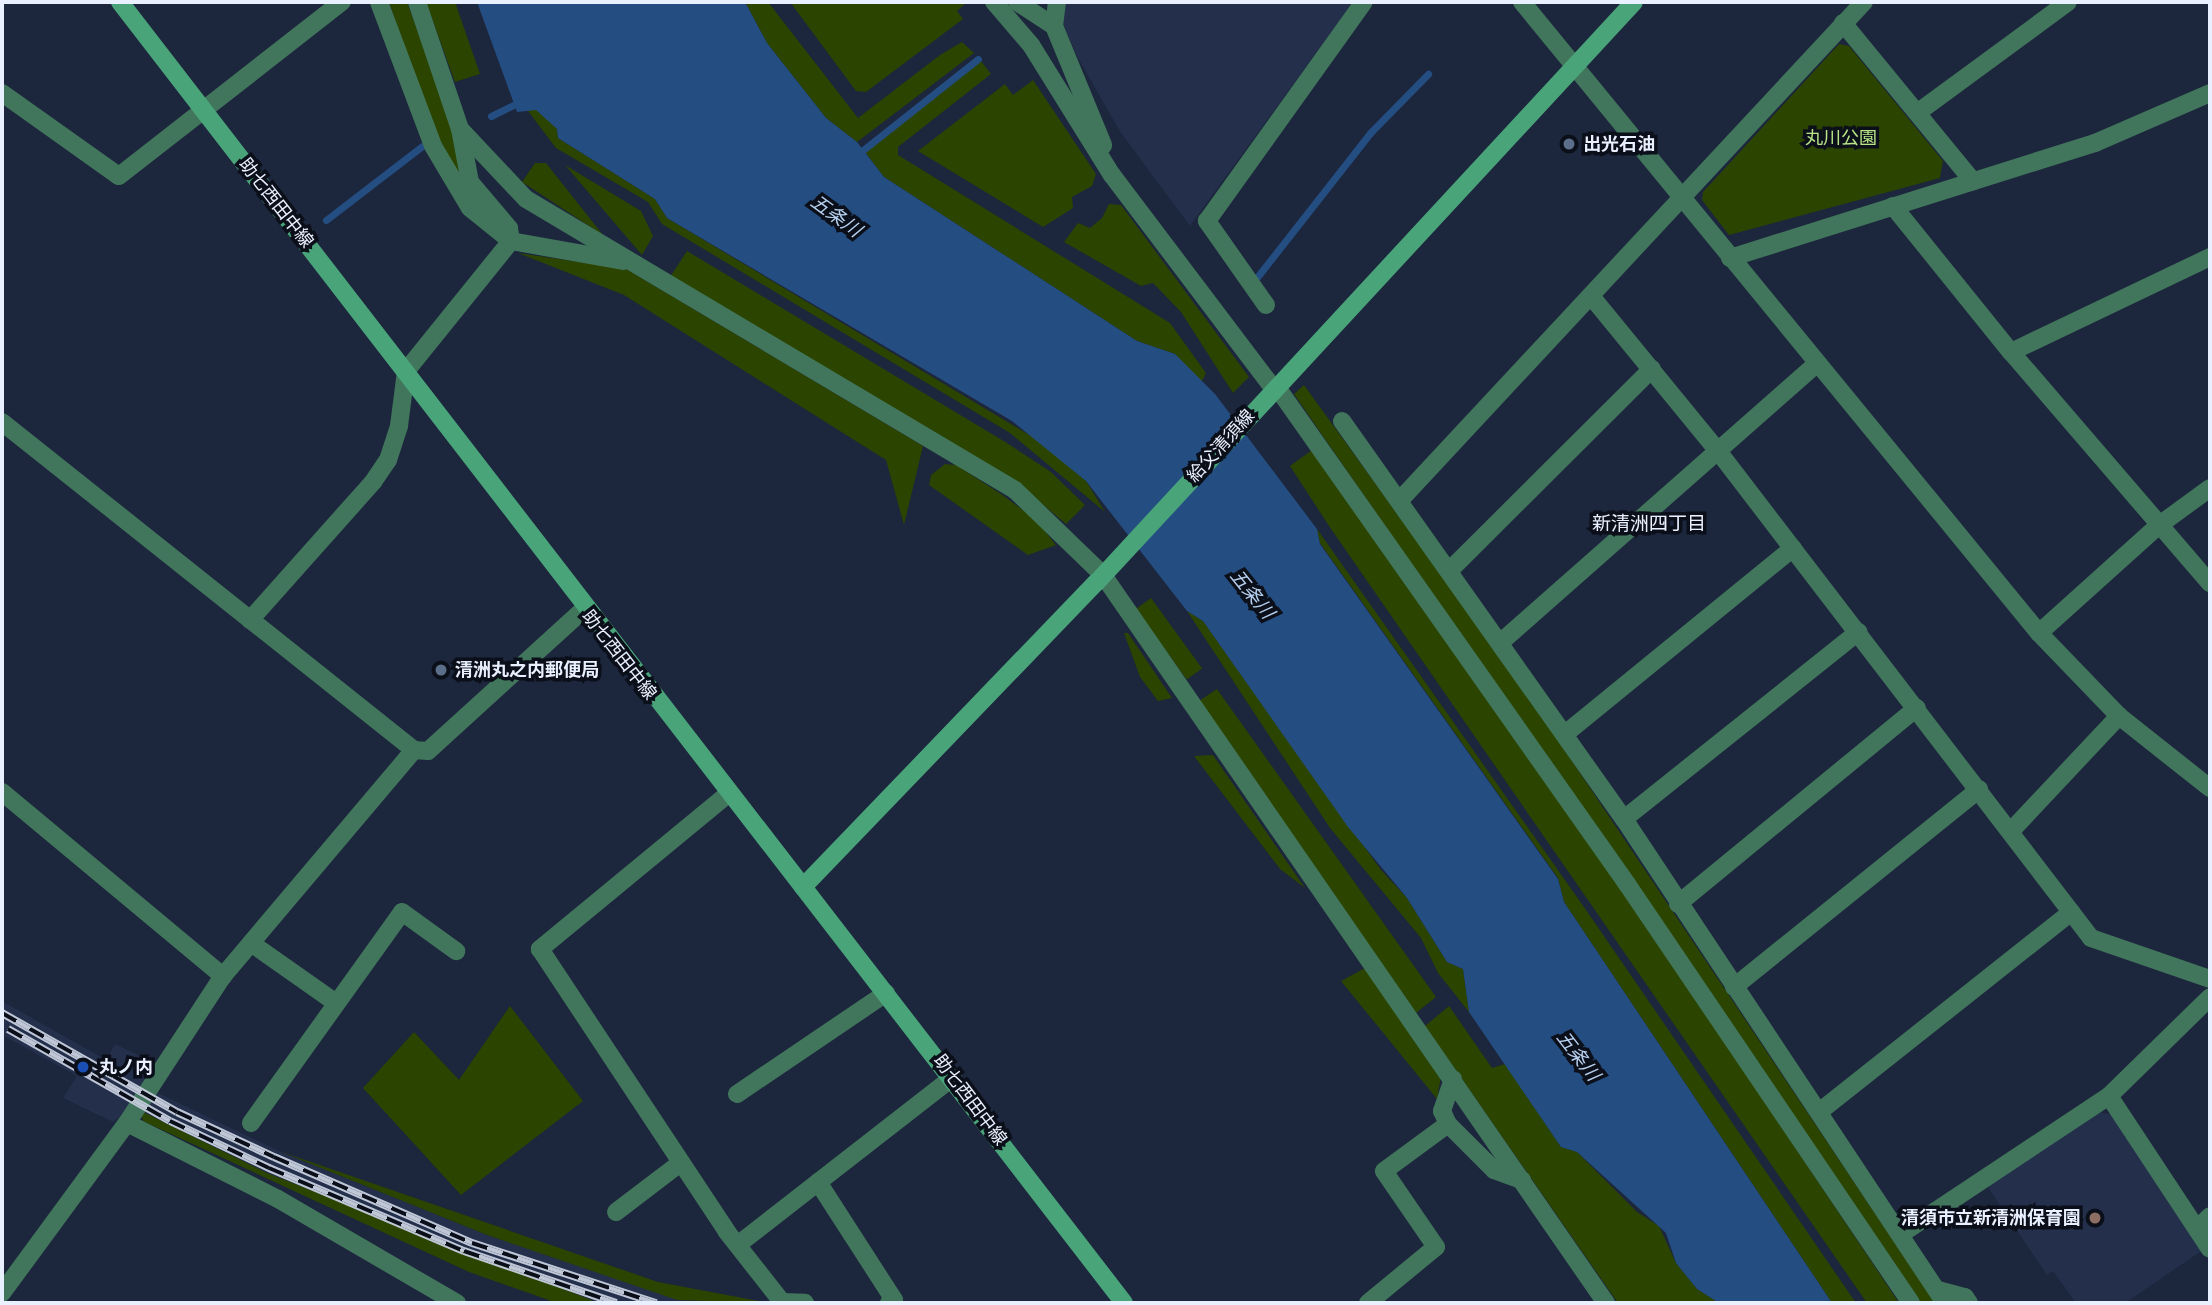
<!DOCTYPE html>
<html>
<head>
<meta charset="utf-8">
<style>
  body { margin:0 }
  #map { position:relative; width:2212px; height:1305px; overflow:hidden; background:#1c263c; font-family:Helvetica,"Noto Sans JP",sans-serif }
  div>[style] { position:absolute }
  .built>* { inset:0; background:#232f4b }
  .green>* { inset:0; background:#2b4400; transform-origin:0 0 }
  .water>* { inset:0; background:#244e82 }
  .stream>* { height:7px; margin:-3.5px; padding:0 3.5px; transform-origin:3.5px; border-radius:3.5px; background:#244e82 }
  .street>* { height:18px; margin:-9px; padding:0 9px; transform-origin:9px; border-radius:9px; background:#41765c }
  .secondary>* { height:18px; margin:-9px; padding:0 9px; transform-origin:9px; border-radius:9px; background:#4aa47a }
  .rail>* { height:8px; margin-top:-4px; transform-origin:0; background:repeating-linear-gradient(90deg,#0b0f19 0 16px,#bfc7d7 0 32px); box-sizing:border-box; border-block:2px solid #bfc7d7 }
  .dots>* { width:19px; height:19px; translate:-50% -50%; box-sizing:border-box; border:4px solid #0b0f19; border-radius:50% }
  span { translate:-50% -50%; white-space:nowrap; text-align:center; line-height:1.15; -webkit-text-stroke:7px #0b0f19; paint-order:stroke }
  .park-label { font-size:18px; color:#b8e387 }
  .poi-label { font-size:18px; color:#e9f0ff; font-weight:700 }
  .left { translate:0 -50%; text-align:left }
  .right { translate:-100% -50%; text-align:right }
  .street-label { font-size:18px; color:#e9f0ff }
  .water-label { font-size:19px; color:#b7d0ef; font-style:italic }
  .neighbourhood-label { font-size:19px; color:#e9f0ff }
  .frame { position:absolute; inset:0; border:4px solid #e9f0ff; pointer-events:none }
</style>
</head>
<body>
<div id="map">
  <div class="built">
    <i style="clip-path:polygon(1061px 2px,1353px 2px,1190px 226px,1121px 133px,1078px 58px,1060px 18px)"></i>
    <i style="clip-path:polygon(2px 1001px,106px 1060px,115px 1044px,158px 1064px,133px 1106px,113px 1122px,63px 1098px,77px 1076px,2px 1035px)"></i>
    <i style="clip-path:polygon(154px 1091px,279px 1151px,487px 1235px,689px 1303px,599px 1303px,267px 1173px,141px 1111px)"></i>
    <i style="clip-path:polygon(2100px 1112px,2112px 1115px,2203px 1250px,2125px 1303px,2076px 1303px,2053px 1271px,2047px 1275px,1987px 1186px)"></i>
  </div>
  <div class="green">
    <i style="clip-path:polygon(389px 2px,407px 2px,449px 117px,462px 165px,458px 179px,427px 116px)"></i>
    <i style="clip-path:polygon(426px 2px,455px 2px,480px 74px,455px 82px)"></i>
    <i style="clip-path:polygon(745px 2px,768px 2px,858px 118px,940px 55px,962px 42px,974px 53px,857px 142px,826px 118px,767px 43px)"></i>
    <i style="clip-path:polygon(790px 2px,967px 2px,957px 11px,963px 19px,866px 92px,856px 91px)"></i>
    <i style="clip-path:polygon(1839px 44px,1849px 46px,1943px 161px,1940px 178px,1729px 235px,1702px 200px,1703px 192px)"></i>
    <i style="clip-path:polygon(981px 61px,991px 74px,898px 147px,898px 155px,1170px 323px,1206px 373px,1200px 385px,1175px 354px,1137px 341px,884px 177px,865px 152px)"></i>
    <i style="clip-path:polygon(1033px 80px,1096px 174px,1092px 186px,1072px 197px,1073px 208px,1043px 227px,918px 151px,1005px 84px,1013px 95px)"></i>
    <i style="clip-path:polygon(536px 109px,557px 128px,558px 138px,655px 199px,667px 218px,1046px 445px,1086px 481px,1105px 512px,1010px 433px,662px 224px,648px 202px,556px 148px,528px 111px)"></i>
    <i style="clip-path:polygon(535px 163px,546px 163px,603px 235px,522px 182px)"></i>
    <i style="clip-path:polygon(565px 165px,641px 211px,653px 236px,642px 255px)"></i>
    <i style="clip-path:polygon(1109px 204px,1121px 205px,1249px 377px,1233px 393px,1181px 312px,1153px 283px,1141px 286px,1064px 242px,1078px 223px,1090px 228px,1102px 218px)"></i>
    <i style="clip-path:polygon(687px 251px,1007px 443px,1051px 472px,1085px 505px,1066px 524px,1014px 480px,670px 277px)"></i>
    <i style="clip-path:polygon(518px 253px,626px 269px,923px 446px,904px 525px,886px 460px,624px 295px)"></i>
    <i style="clip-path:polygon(1304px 385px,1523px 688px,1935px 1303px,1921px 1303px,1294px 394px)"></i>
    <i style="clip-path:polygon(1312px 450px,1626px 894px,1899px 1303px,1867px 1303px,1329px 526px,1290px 466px)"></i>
    <i style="clip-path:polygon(945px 464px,956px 465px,1001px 494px,1035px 519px,1056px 545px,1028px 555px,929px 485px,931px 475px)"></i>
    <i style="clip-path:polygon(1317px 529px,1584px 907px,1856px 1303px,1832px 1303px,1564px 902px,1558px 878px,1320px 543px)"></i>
    <i style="left:1151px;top:598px;width:87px;height:19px;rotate:54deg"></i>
    <i style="clip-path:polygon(1187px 611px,1203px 621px,1381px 870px,1407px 898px,1447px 962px,1463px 969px,1469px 1012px,1438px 973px,1421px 938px,1330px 828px)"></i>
    <i style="clip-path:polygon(1124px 633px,1128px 633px,1172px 698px,1158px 701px,1140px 677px)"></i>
    <i style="clip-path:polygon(1217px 689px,1436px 997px,1416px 1013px,1199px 701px)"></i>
    <i style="clip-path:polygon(1213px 755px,1305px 888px,1280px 869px,1194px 756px)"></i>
    <i style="clip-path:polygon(1365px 968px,1441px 1076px,1437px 1099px,1341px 981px)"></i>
    <i style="clip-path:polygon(510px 1006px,583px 1101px,461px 1195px,363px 1088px,414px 1032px,459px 1080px)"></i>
    <i style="clip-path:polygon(1449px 1006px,1492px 1068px,1505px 1064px,1561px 1147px,1577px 1152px,1637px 1212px,1659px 1226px,1676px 1263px,1697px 1289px,1719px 1303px,1618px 1303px,1425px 1026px)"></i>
    <i style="clip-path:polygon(141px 1111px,267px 1173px,599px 1303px,557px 1303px,469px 1272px,143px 1121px)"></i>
    <i style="clip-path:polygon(279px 1151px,658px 1282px,769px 1303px,677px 1300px,487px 1235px)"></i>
  </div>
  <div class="water">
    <i style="clip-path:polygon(477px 2px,745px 2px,767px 43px,826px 118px,857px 142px,884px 177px,1137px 341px,1175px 354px,1215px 394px,1317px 529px,1320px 544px,1558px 879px,1564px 902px,1832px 1303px,1719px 1303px,1697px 1289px,1676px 1263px,1666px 1233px,1577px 1152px,1561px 1147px,1469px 1012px,1463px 969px,1447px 962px,1407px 898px,1348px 827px,1203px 621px,1187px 611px,1086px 481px,1012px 421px,667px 218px,655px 199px,558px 138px,557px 129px,536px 110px,517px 112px)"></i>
  </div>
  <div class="stream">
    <i style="left:491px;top:116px;width:34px;rotate:-26deg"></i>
    <i style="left:858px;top:154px;width:153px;rotate:-38.4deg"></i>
    <i style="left:326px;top:220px;width:121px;rotate:-37.6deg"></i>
    <i style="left:1258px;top:276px;width:182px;rotate:-51.9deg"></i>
    <i style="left:1370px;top:133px;width:83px;rotate:-45.5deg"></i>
  </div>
  <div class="street">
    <i style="left:379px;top:2px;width:154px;rotate:69.4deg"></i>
    <i style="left:433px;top:146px;width:72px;rotate:59.2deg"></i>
    <i style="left:470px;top:208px;width:53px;rotate:38.8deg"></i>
    <i style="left:511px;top:241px;width:114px;rotate:10.1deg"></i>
    <i style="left:994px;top:2px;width:57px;rotate:49.3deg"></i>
    <i style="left:1031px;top:45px;width:153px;rotate:58.1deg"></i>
    <i style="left:1112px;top:175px;width:267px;rotate:52.9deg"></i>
    <i style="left:1017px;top:2px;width:44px;rotate:33deg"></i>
    <i style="left:1054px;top:26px;width:129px;rotate:67.6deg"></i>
    <i style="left:1522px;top:2px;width:816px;rotate:50.67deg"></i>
    <i style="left:2039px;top:633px;width:115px;rotate:46.1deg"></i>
    <i style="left:2119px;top:716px;width:116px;rotate:38.4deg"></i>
    <i style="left:1843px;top:23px;width:205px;rotate:50.6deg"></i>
    <i style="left:1054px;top:26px;width:24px;rotate:-83deg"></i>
    <i style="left:2px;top:93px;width:143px;rotate:35.4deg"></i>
    <i style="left:119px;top:176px;width:283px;rotate:-38deg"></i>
    <i style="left:1917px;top:113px;width:187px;rotate:-36.3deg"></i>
    <i style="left:460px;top:129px;width:96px;rotate:46.7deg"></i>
    <i style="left:526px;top:199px;width:569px;rotate:30.76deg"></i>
    <i style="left:1015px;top:490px;width:122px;rotate:44deg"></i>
    <i style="left:1103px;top:575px;width:885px;rotate:55.36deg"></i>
    <i style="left:1893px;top:206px;width:188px;rotate:51.1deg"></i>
    <i style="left:2011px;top:352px;width:305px;rotate:49.3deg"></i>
    <i style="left:1730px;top:258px;width:383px;rotate:-17.5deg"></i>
    <i style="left:2095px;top:143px;width:125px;rotate:-23.5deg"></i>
    <i style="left:1591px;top:296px;width:200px;rotate:50.7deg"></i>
    <i style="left:1718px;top:451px;width:613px;rotate:52.55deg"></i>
    <i style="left:2091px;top:938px;width:126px;rotate:19deg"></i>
    <i style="left:1266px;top:305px;width:103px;rotate:-125.1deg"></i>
    <i style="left:1207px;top:221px;width:269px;rotate:-54.4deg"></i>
    <i style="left:2011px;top:352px;width:221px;rotate:-25.5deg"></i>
    <i style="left:1276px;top:386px;width:609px;rotate:54.82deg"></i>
    <i style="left:1627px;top:884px;width:506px;rotate:55.87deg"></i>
    <i style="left:1342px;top:421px;width:488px;rotate:54.7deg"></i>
    <i style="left:1624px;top:819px;width:581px;rotate:56.45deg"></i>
    <i style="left:2px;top:422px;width:527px;rotate:38.52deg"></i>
    <i style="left:414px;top:750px;width:14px;rotate:4deg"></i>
    <i style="left:428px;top:751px;width:211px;rotate:-42.3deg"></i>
    <i style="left:1401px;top:499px;width:679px;rotate:-47.03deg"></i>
    <i style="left:1450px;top:570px;width:285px;rotate:-44.9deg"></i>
    <i style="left:250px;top:620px;width:185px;rotate:-48.3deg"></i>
    <i style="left:373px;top:482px;width:27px;rotate:-56deg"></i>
    <i style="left:388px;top:460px;width:36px;rotate:-72deg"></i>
    <i style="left:399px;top:426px;width:55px;rotate:-82.7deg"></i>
    <i style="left:406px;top:371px;width:167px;rotate:-51.1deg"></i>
    <i style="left:511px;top:241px;width:13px;rotate:-99deg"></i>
    <i style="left:509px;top:228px;width:60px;rotate:-130.3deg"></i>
    <i style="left:470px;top:182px;width:54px;rotate:-100.7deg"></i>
    <i style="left:460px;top:129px;width:134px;rotate:-108.7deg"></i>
    <i style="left:2039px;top:633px;width:160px;rotate:-42deg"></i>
    <i style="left:2158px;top:526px;width:64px;rotate:-36.2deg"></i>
    <i style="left:1501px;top:642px;width:420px;rotate:-41.4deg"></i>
    <i style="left:1565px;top:734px;width:294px;rotate:-39.2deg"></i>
    <i style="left:2px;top:792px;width:288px;rotate:39.8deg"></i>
    <i style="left:728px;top:794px;width:244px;rotate:140.5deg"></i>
    <i style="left:540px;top:949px;width:339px;rotate:56.5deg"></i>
    <i style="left:727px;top:1232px;width:89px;rotate:51.8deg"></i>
    <i style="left:782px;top:1302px;width:23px;rotate:2deg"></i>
    <i style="left:1624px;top:819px;width:300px;rotate:-38.6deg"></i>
    <i style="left:2011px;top:831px;width:158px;rotate:-46.8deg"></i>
    <i style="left:1678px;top:904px;width:309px;rotate:-39.4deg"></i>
    <i style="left:251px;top:943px;width:104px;rotate:35.2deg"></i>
    <i style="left:1734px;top:987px;width:315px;rotate:-38.9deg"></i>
    <i style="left:1453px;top:1079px;width:34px;rotate:109deg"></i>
    <i style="left:1442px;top:1111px;width:14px;rotate:65deg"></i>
    <i style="left:1448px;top:1124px;width:65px;rotate:45deg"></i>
    <i style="left:1494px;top:1170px;width:30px;rotate:20deg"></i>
    <i style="left:737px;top:1094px;width:180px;rotate:-34.1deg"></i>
    <i style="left:2109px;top:1096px;width:183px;rotate:56.6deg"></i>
    <i style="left:1819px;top:1112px;width:322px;rotate:-38.4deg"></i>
    <i style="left:127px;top:1123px;width:169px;rotate:26.7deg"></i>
    <i style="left:278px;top:1199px;width:207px;rotate:30.2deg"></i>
    <i style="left:251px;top:1123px;width:259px;rotate:-54.4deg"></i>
    <i style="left:402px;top:912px;width:67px;rotate:35.8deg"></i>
    <i style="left:818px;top:1182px;width:140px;rotate:57.2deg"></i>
    <i style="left:894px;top:1300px;width:6px;rotate:149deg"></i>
    <i style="left:616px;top:1212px;width:79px;rotate:-37.3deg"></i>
    <i style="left:2197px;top:1229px;width:18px;rotate:-45deg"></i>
    <i style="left:1901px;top:1234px;width:250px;rotate:-33.6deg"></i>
    <i style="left:2109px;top:1096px;width:141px;rotate:-44.4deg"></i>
    <i style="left:740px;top:1243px;width:270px;rotate:-37.9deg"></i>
    <i style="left:1938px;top:1290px;width:28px;rotate:15deg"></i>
    <i style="left:1965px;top:1297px;width:7px;rotate:56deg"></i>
    <i style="left:2px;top:1293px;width:211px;rotate:-53.7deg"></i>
    <i style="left:127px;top:1123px;width:176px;rotate:-56.9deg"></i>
    <i style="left:223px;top:976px;width:296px;rotate:-49.8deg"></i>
    <i style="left:1368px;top:1303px;width:88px;rotate:-39.5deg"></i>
    <i style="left:1436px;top:1247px;width:92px;rotate:-124.4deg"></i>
    <i style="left:1384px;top:1171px;width:79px;rotate:-36.3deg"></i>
  </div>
  <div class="secondary">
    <i style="left:120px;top:2px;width:1643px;rotate:52.34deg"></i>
    <i style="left:803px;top:887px;width:424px;rotate:-46.1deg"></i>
    <i style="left:1097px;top:582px;width:790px;rotate:-47.2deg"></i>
  </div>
  <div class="rail">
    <i style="left:2px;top:1013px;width:201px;rotate:29.5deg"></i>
    <i style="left:177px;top:1112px;width:107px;rotate:24.9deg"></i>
    <i style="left:274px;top:1157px;width:216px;rotate:23.5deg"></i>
    <i style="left:472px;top:1243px;width:194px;rotate:18.1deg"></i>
    <i style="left:8px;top:1029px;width:186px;rotate:29.6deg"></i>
    <i style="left:170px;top:1121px;width:110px;rotate:25.4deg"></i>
    <i style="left:269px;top:1168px;width:212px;rotate:23.1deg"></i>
    <i style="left:464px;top:1251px;width:161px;rotate:18.9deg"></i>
  </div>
  <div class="dots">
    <i style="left:1569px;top:144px;background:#5c6f8a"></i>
    <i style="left:441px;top:670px;background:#5c6f8a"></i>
    <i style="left:83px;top:1067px;background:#1a4fb4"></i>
    <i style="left:2095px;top:1218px;background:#8d6e63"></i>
  </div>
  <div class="park-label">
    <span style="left:1841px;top:138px">丸川公園</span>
  </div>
  <div class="poi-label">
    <span class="left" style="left:1583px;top:144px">出光石油</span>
    <span class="left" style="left:455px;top:670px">清洲丸之内郵便局</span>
    <span class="left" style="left:99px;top:1067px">丸ノ内</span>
    <span class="right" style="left:2081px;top:1218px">清須市立新清洲保育園</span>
  </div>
  <div class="street-label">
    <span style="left:276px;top:203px;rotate:52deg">助七西田中線</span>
    <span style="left:1221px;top:446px;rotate:-48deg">給父清須線</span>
    <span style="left:619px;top:655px;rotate:52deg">助七西田中線</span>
    <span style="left:970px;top:1100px;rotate:53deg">助七西田中線</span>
  </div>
  <div class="water-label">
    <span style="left:836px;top:216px;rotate:36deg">五条川</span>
    <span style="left:1252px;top:594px;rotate:51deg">五条川</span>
    <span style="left:1578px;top:1056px;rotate:52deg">五条川</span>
  </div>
  <div class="neighbourhood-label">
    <span style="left:1649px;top:524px">新清洲四丁目</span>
  </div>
  <div class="frame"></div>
</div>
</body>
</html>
